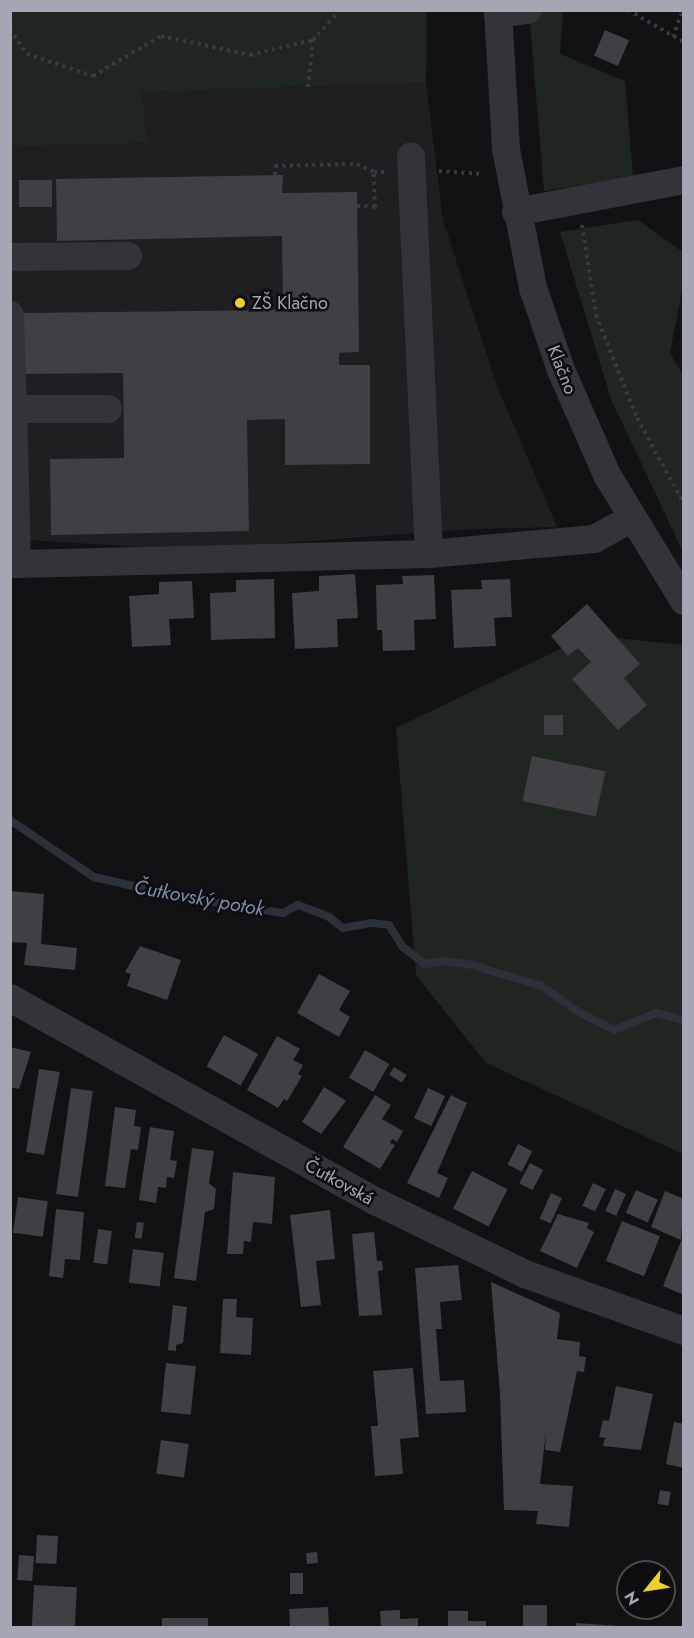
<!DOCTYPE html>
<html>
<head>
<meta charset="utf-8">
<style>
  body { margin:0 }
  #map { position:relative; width:694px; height:1638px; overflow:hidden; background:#121214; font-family:Jost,sans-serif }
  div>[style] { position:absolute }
  .built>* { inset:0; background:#1f1e21 }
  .green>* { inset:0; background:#1f2621 }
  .stream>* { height:8px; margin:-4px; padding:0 4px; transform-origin:4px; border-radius:4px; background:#2b3039 }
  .building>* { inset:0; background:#3f3f44; transform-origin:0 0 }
  .path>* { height:4px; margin-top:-2px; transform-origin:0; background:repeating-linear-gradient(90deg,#393a3f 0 3px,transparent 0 7.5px) }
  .minor>* { height:28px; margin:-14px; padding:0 14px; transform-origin:14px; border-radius:14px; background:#343339 }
  .dots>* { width:16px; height:16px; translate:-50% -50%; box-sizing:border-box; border:3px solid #0e0d0f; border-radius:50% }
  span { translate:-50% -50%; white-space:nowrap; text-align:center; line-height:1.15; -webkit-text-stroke:5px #0e0d0f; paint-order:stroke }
  .poi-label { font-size:18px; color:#a4a6b4 }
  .left { translate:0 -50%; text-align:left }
  .street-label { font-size:18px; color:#a4a6b4 }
  .water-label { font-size:20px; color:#7c8dae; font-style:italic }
  .frame { position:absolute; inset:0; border:12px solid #a4a6b4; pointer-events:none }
  .north { position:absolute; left:616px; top:1560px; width:60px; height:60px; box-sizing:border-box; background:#0e0d0f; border:2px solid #4a4a51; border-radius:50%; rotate:240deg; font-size:16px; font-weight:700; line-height:24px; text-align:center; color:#a4a6b4 }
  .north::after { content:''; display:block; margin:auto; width:21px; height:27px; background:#ebd033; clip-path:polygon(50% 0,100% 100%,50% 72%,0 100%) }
</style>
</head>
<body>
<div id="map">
  <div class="built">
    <i style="clip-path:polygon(426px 83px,443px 220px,497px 386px,557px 527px,473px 529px,189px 550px,11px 539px,10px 147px,146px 143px,142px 92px)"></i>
  </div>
  <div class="green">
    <i style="clip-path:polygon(10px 11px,427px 11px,426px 83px,142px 92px,147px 143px,11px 147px)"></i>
    <i style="clip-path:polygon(529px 11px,563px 11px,560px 54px,625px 81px,633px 177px,544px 191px)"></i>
    <i style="clip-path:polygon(638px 220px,683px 252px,683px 285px,670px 353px,683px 375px,683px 552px,611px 399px,560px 232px)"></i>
    <i style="clip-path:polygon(589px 635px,683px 645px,683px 1154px,486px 1063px,416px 975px,396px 728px)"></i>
  </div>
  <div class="stream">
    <i style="left:10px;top:820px;width:102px;rotate:34.2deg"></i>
    <i style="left:94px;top:877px;width:85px;rotate:12.9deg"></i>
    <i style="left:177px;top:896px;width:107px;rotate:9.1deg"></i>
    <i style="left:283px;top:913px;width:17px;rotate:-28deg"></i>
    <i style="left:298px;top:905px;width:33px;rotate:21deg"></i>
    <i style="left:329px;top:917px;width:18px;rotate:38deg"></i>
    <i style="left:343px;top:928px;width:28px;rotate:-10deg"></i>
    <i style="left:371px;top:923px;width:18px;rotate:6deg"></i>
    <i style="left:389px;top:925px;width:26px;rotate:58deg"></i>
    <i style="left:403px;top:947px;width:28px;rotate:38deg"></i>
    <i style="left:425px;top:964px;width:18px;rotate:-9deg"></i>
    <i style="left:443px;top:961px;width:29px;rotate:8deg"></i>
    <i style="left:472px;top:965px;width:73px;rotate:16.7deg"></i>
    <i style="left:542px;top:986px;width:41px;rotate:36deg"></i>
    <i style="left:575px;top:1010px;width:44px;rotate:27.1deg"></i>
    <i style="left:614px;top:1030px;width:45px;rotate:-22deg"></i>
    <i style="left:656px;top:1013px;width:29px;rotate:14deg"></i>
  </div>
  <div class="building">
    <i style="left:605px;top:30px;width:26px;height:28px;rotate:23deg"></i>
    <i style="clip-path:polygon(283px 175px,282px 193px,357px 192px,359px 352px,339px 353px,339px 365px,370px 365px,370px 464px,285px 465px,285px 419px,247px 420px,249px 531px,51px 535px,50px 459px,124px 458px,123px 373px,23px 374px,22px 313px,283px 310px,282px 236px,57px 241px,56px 179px)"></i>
    <i style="left:52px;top:180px;width:27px;height:33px;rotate:90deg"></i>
    <i style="clip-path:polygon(355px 574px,358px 618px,337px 619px,338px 647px,295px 649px,292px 593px,319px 591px,319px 576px)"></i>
    <i style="clip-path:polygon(434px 575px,436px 619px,414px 620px,415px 650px,383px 651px,382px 630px,377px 630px,376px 585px,403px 584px,402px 576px)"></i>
    <i style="clip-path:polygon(274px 579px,275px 638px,211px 640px,210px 593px,236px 592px,236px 580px)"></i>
    <i style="clip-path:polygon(510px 579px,512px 617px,494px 618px,496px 646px,454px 648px,451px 590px,482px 589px,481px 580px)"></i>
    <i style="clip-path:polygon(192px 581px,194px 618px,169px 619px,171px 645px,132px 647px,129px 596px,159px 594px,159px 582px)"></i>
    <i style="clip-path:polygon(587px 604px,640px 664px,624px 678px,647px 705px,618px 730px,572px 679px,591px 662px,578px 648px,568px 656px,551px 636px)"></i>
    <i style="left:544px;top:715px;width:19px;height:20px"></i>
    <i style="left:532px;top:756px;width:75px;height:46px;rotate:12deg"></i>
    <i style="clip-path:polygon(10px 891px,44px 894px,41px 944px,77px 948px,75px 970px,24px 965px,27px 943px,10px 942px)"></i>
    <i style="clip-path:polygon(140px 946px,181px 960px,167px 1000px,127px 986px,131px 974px,125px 972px)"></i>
    <i style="clip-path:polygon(319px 974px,350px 991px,339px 1010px,350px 1017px,339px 1037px,297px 1013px)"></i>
    <i style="left:224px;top:1035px;width:39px;height:36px;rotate:29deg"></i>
    <i style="clip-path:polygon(277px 1036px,300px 1049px,293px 1060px,303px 1065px,298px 1074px,302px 1076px,287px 1101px,284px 1099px,278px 1108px,247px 1090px)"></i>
    <i style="clip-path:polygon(10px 1047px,31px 1052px,19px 1089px,10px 1087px)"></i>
    <i style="left:365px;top:1050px;width:28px;height:32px;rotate:30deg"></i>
    <i style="left:394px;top:1067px;width:15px;height:9px;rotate:32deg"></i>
    <i style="clip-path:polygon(39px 1069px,60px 1072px,44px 1155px,26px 1152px)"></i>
    <i style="clip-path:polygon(324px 1087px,346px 1101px,321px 1134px,302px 1122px)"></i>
    <i style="left:71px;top:1088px;width:22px;height:107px;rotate:8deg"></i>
    <i style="left:428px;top:1088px;width:19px;height:33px;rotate:25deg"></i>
    <i style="clip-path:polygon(375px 1095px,391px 1105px,382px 1119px,403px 1131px,397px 1142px,392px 1139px,390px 1143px,395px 1145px,380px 1169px,343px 1147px)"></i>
    <i style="clip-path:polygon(451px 1095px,467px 1103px,437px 1173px,448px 1178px,439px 1198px,407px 1183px)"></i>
    <i style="clip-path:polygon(115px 1107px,136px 1110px,134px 1126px,141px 1127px,138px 1150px,131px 1149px,125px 1188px,105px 1186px)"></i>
    <i style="clip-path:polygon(150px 1127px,174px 1131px,170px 1160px,177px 1161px,174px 1178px,167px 1177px,166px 1188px,158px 1187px,156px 1203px,139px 1200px)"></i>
    <i style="left:518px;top:1144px;width:16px;height:23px;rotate:27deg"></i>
    <i style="clip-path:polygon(192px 1148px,214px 1151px,209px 1183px,216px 1189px,214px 1209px,205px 1212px,196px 1281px,174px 1278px)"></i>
    <i style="left:530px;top:1163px;width:15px;height:23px;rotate:28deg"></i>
    <i style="left:472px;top:1171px;width:40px;height:42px;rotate:27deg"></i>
    <i style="clip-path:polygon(233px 1172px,275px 1177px,272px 1224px,253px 1222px,251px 1242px,244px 1241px,243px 1254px,227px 1254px)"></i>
    <i style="left:593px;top:1183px;width:14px;height:25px;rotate:25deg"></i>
    <i style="left:615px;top:1189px;width:12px;height:24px;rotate:24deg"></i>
    <i style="left:636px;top:1190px;width:24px;height:25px;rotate:24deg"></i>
    <i style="clip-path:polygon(665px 1191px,684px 1199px,681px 1240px,651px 1227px)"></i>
    <i style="left:551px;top:1193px;width:12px;height:28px;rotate:24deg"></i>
    <i style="left:18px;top:1197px;width:30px;height:36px;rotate:8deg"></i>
    <i style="clip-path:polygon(56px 1209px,84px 1212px,80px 1260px,65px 1259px,63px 1278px,49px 1276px)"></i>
    <i style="clip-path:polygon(330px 1210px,335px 1259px,316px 1261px,321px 1305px,301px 1307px,290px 1215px)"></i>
    <i style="clip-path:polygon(558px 1214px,589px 1223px,587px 1228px,594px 1232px,577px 1268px,540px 1251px)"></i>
    <i style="left:622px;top:1221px;width:41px;height:43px;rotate:22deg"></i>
    <i style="left:137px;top:1222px;width:7px;height:16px;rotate:8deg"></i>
    <i style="left:98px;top:1229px;width:14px;height:34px;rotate:8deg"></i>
    <i style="clip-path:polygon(374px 1232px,377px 1261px,382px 1261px,383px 1270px,378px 1271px,382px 1315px,359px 1316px,352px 1234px)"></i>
    <i style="clip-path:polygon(683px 1236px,684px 1236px,684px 1295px,663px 1286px)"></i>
    <i style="left:133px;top:1249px;width:31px;height:34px;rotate:7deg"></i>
    <i style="clip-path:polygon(458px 1265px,462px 1300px,440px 1302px,442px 1329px,436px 1329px,440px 1381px,464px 1380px,466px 1412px,426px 1414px,415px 1268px)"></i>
    <i style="clip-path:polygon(491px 1282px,560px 1313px,557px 1339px,580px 1342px,579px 1356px,586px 1357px,584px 1372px,577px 1371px,560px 1452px,545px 1450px,546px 1432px,540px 1484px,573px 1486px,569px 1527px,536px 1524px,538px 1511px,504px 1510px,500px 1394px)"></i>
    <i style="clip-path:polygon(223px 1299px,237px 1299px,236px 1317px,253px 1318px,251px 1355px,220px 1353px)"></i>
    <i style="clip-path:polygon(173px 1305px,187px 1307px,183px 1343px,176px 1345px,176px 1351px,168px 1350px)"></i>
    <i style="left:166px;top:1363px;width:30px;height:49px;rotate:6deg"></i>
    <i style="clip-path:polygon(413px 1368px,419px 1437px,400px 1439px,403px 1474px,375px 1476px,371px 1426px,378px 1426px,373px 1371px)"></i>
    <i style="clip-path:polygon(616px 1386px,653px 1394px,641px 1450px,603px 1446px,605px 1438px,599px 1437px,603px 1420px,609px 1421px)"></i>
    <i style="clip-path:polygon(674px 1422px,684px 1424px,684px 1468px,666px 1464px)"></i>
    <i style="left:161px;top:1440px;width:28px;height:34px;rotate:8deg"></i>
    <i style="left:660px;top:1490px;width:11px;height:14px;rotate:10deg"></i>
    <i style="left:37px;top:1535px;width:21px;height:28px;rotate:3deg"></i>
    <i style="left:317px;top:1552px;width:11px;height:11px;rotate:85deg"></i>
    <i style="left:19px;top:1555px;width:15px;height:25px;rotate:4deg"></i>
    <i style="left:290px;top:1573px;width:13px;height:21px"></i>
    <i style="left:34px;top:1585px;width:43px;height:43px;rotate:3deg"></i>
    <i style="left:523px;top:1605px;width:24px;height:23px"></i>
    <i style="left:328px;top:1607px;width:21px;height:39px;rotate:87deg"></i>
    <i style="clip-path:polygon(400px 1610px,400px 1619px,418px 1618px,418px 1628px,381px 1628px,380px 1611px)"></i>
    <i style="clip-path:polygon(448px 1611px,468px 1611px,468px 1621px,486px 1621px,486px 1628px,448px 1628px)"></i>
    <i style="left:162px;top:1618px;width:46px;height:10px"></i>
    <i style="clip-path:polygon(576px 1623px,621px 1626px,621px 1628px,576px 1628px)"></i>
  </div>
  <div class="path">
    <i style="left:628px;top:10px;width:64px;rotate:29.7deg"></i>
    <i style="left:10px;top:29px;width:30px;rotate:56deg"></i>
    <i style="left:27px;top:54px;width:70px;rotate:18.4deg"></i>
    <i style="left:93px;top:76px;width:79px;rotate:-30.5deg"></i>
    <i style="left:161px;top:36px;width:91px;rotate:12.1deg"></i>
    <i style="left:250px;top:55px;width:65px;rotate:-13.4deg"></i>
    <i style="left:313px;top:40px;width:40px;rotate:-48deg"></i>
    <i style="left:673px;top:37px;width:29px;rotate:-70deg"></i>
    <i style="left:308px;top:87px;width:47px;rotate:-83.9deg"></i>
    <i style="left:439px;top:171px;width:44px;rotate:3.9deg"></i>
    <i style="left:275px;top:175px;width:9px;rotate:-90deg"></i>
    <i style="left:275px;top:166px;width:82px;rotate:-1.4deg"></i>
    <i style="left:357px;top:164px;width:19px;rotate:25deg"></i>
    <i style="left:357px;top:206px;width:18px;rotate:3deg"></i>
    <i style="left:375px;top:207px;width:35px;rotate:-92deg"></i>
    <i style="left:374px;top:172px;width:10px"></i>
    <i style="left:582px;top:225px;width:91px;rotate:81.2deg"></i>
    <i style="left:596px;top:315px;width:111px;rotate:68.3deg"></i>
    <i style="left:637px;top:418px;width:98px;rotate:61.3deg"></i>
  </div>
  <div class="minor">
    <i style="left:498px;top:10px;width:139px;rotate:86.7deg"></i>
    <i style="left:506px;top:149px;width:142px;rotate:79deg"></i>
    <i style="left:533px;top:288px;width:87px;rotate:71.1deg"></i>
    <i style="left:561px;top:370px;width:115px;rotate:66.3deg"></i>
    <i style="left:607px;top:475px;width:148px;rotate:58.6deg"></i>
    <i style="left:498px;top:14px;width:30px;rotate:-8deg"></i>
    <i style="left:516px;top:212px;width:171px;rotate:-10.8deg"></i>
    <i style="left:10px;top:257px;width:118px;rotate:-0.5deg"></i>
    <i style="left:10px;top:315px;width:94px;rotate:88.2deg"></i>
    <i style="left:108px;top:409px;width:95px;rotate:180deg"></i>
    <i style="left:13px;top:409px;width:155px;rotate:88.5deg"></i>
    <i style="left:17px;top:564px;width:412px;rotate:-1.4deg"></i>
    <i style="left:429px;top:554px;width:398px;rotate:-92.6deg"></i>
    <i style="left:429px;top:554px;width:166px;rotate:-5.2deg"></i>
    <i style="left:594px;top:539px;width:42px;rotate:-28.4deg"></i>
    <i style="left:10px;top:998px;width:420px;rotate:29.1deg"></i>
    <i style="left:377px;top:1202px;width:165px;rotate:25.9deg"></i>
    <i style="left:525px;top:1274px;width:169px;rotate:19.7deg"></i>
  </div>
  <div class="dots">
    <i style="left:240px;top:303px;background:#ebd033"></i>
  </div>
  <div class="poi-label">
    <span class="left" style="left:252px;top:303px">ZŠ Klačno</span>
  </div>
  <div class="street-label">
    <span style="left:562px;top:370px;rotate:68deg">Klačno</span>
    <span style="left:339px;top:1182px;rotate:29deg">Čutkovská</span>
  </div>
  <div class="water-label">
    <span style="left:199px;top:898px;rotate:10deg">Čutkovský potok</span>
  </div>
  <div class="frame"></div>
  <div class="north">N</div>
</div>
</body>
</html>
